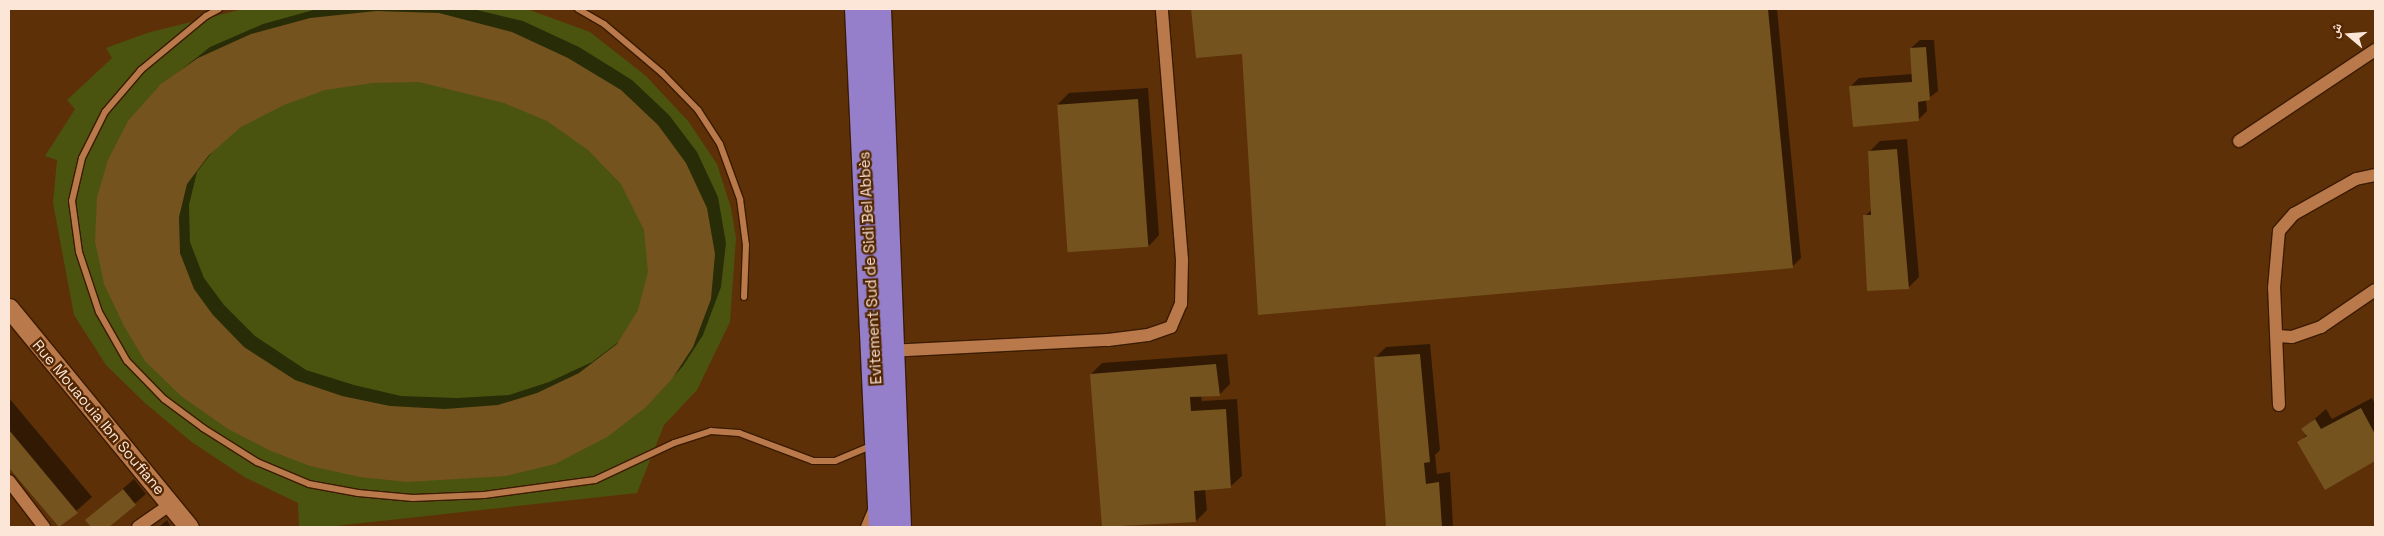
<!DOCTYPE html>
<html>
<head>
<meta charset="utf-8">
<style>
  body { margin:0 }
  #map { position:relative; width:2384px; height:536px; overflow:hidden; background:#5d3008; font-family:"Space Grotesk","Noto Naskh Arabic",sans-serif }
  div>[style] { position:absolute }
  .green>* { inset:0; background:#4b540e }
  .shadow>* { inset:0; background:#0007 }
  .building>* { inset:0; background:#74531e; transform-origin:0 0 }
  .roads { filter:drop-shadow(1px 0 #3a1b02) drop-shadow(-1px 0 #3a1b02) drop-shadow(0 1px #3a1b02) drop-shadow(0 -1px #3a1b02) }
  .lane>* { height:6px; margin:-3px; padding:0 3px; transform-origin:3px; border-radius:3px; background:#b9794a }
  .street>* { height:12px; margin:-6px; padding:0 6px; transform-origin:6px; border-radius:6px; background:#b9794a }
  .secondary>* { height:19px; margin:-9.5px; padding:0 9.5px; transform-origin:9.5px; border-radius:9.5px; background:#b9794a }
  .highway>* { height:24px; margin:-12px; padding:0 12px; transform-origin:12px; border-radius:12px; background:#957fcb }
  span { translate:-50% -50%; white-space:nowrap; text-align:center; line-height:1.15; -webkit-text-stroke:4.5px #512600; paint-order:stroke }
  .street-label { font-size:15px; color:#fce6d8 }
  .frame { position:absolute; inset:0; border:10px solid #fce6d8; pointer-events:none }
  .north { position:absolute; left:2324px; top:10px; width:50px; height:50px; -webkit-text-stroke:4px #512600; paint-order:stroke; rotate:288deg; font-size:14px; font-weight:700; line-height:20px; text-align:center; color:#fce6d8 }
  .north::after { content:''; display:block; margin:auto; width:18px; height:22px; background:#fce6d8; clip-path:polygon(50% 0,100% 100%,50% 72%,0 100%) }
</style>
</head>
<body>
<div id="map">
  <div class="green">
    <i style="clip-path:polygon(243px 9px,527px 9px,590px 32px,646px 76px,688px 121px,717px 164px,731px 208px,736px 238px,730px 322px,697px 390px,664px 425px,637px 493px,326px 527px,299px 527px,298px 503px,246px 478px,193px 443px,145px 403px,106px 365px,74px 315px,53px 203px,57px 160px,45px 156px,75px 109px,67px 100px,112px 58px,106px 48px,147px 33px)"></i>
  </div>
  <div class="shadow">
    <i style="clip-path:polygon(evenodd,317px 9px,473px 9px,523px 21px,579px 47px,632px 80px,669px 115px,697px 152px,718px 197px,726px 243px,721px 287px,703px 335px,683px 366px,656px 396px,607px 436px,182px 395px,162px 85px,210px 47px,263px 24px,317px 9px,419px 81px,504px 101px,547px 120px,589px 149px,622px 183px,645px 230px,649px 272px,639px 310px,621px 340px,592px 362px,549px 382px,509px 395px,457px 398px,401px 396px,354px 385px,306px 370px,255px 336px,224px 305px,204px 278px,190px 242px,189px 205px,197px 172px,216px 147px,240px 126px,283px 104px,324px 89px,373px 82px,419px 81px)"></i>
    <i style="clip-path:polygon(1192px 9px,1777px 9px,1801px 258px,1793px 266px,1244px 52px,1197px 56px)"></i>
    <i style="clip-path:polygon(1920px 40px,1934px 40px,1938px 91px,1926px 100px,1927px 111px,1918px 120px,1851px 86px,1859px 78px,1913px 74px,1911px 48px)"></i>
    <i style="clip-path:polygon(1148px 88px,1159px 235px,1149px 246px,1058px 104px,1069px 93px)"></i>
    <i style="clip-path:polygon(1907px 139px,1919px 277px,1908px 288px,1865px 216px,1872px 209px,1869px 152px,1880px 141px)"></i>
    <i style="clip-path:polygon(1430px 344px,1440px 450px,1435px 455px,1437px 474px,1450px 472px,1453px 527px,1387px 527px,1375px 358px,1386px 347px)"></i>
    <i style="clip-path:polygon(1227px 354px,1230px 384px,1219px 395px,1201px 396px,1202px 401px,1237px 399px,1242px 476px,1231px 486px,1205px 489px,1207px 510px,1196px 521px,1103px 527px,1091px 374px,1102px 363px)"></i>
    <i style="clip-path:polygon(9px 398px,92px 497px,59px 526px,9px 466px)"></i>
    <i style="clip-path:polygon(2372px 398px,2375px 404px,2375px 460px,2326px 489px,2299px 443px,2307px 434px,2303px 429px,2326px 409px,2332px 419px)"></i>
    <i style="clip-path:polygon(134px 479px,146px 494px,107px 527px,92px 527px,87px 520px)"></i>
    <i style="clip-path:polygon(167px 520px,171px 527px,159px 527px)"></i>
  </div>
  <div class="building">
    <i style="clip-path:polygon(1191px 9px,1768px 9px,1793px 268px,1258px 315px,1242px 54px,1196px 58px)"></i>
    <i style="clip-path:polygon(evenodd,376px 11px,439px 13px,512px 32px,568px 58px,621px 90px,658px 125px,686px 163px,707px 208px,715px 254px,711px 299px,693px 347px,672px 379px,645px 408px,607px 437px,555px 464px,506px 476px,407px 482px,360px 477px,310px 466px,271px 451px,228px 429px,181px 396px,145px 361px,124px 326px,104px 284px,95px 241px,97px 197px,108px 160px,128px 121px,161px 84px,198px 58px,251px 34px,310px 18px,376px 11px,419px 82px,504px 103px,547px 121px,588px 150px,621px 184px,644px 230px,648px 272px,638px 310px,617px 344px,579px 373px,537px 393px,498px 405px,445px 409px,390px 406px,342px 396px,295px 380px,244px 347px,213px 315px,194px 289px,180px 253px,179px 217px,187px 184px,209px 155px,241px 127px,284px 105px,325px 90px,373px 83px,419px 82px)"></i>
    <i style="clip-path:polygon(1926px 47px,1930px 100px,1918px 102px,1919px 121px,1853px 127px,1849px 86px,1912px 82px,1910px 48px)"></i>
    <i style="left:1138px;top:99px;width:148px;height:81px;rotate:86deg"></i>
    <i style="clip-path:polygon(1897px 149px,1909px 289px,1867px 291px,1863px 215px,1871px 215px,1868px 151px)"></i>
    <i style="clip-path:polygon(1420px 354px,1430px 462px,1424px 463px,1426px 484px,1439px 482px,1442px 527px,1386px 527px,1374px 357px)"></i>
    <i style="clip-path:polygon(1216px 364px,1220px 396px,1190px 397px,1191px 411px,1226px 409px,1231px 488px,1194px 491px,1196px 522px,1102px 527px,1090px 374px)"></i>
    <i style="clip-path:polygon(2361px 408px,2375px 434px,2375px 461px,2325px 490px,2297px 442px,2307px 436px,2301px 429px,2315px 419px,2321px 429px)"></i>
    <i style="clip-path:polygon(9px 430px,78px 513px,59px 527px,9px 468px)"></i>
    <i style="clip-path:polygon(123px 489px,136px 505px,109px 527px,91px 527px,85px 520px)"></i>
  </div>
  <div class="roads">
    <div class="lane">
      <i style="left:219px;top:9px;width:15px;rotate:152deg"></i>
      <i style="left:206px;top:16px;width:85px;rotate:140.3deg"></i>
      <i style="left:141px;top:70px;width:55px;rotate:130.6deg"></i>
      <i style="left:105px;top:112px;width:51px;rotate:116.6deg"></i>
      <i style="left:82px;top:158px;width:44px;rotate:103.1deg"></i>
      <i style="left:72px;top:201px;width:51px;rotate:82.2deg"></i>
      <i style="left:79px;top:252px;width:63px;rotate:71.6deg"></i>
      <i style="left:99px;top:312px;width:56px;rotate:60.3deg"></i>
      <i style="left:127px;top:361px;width:53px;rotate:45.8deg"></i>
      <i style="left:164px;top:399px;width:49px;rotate:36.6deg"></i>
      <i style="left:203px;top:428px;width:64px;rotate:32.2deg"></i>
      <i style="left:257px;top:462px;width:56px;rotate:22.9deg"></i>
      <i style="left:309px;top:484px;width:50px;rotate:10.4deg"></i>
      <i style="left:358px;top:493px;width:55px;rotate:5.2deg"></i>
      <i style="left:413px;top:498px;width:71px;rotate:-2.4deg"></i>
      <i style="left:484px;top:495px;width:112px;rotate:-7.7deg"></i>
      <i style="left:595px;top:480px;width:87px;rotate:-25.1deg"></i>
      <i style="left:674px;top:443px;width:39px;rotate:-18deg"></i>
      <i style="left:711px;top:431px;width:28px;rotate:4deg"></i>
      <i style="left:739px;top:433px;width:79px;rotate:20.7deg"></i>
      <i style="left:813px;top:461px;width:22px"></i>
      <i style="left:835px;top:461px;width:41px;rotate:-22.8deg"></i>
      <i style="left:578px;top:9px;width:30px;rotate:30deg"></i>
      <i style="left:604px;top:24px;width:76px;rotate:40.2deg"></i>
      <i style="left:662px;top:73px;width:52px;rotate:45.8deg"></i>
      <i style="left:698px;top:110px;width:40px;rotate:57.1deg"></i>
      <i style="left:720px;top:144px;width:59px;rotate:70deg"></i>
      <i style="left:740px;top:199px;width:46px;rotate:82.6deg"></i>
      <i style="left:746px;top:245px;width:52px;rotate:92.2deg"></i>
    </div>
    <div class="street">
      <i style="left:2239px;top:141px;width:164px;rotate:-33.8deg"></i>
      <i style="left:2278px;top:336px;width:14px;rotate:4deg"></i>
      <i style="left:2292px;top:337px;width:31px;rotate:-19deg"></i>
      <i style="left:2321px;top:327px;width:65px;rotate:-34.4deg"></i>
      <i style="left:888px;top:351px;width:220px;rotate:-2.9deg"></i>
      <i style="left:1108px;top:340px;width:40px;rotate:-7.1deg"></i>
      <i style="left:1148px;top:335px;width:24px;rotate:-19deg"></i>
      <i style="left:1171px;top:327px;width:25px;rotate:-67deg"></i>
      <i style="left:1181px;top:304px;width:44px;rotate:-88.7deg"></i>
      <i style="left:1182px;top:260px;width:252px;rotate:-94.6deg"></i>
      <i style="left:2279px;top:405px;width:117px;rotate:-92.4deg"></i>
      <i style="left:2274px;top:288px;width:57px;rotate:-85deg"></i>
      <i style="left:2279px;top:231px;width:23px;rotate:-49deg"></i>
      <i style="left:2294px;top:214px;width:71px;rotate:-29.4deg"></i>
      <i style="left:2356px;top:179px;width:19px;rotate:-12deg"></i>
      <i style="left:9px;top:481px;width:58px;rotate:52.7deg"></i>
      <i style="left:138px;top:527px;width:40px;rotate:-34.9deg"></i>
      <i style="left:867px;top:527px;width:21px;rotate:-67deg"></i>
    </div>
    <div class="secondary">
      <i style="left:9px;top:308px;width:283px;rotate:50.6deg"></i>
    </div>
    <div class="highway">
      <i style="left:857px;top:9px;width:519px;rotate:87.35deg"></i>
      <i style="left:879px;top:9px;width:518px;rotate:87.79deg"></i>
    </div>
  </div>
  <div class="street-label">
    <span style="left:870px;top:268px;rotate:-93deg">Evitement Sud de Sidi Bel Abbès</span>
    <span style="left:99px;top:417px;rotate:50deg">Rue Mouaouia Ibn Soufiane</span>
  </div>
  <div class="frame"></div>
  <div class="north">ش</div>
</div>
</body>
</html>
